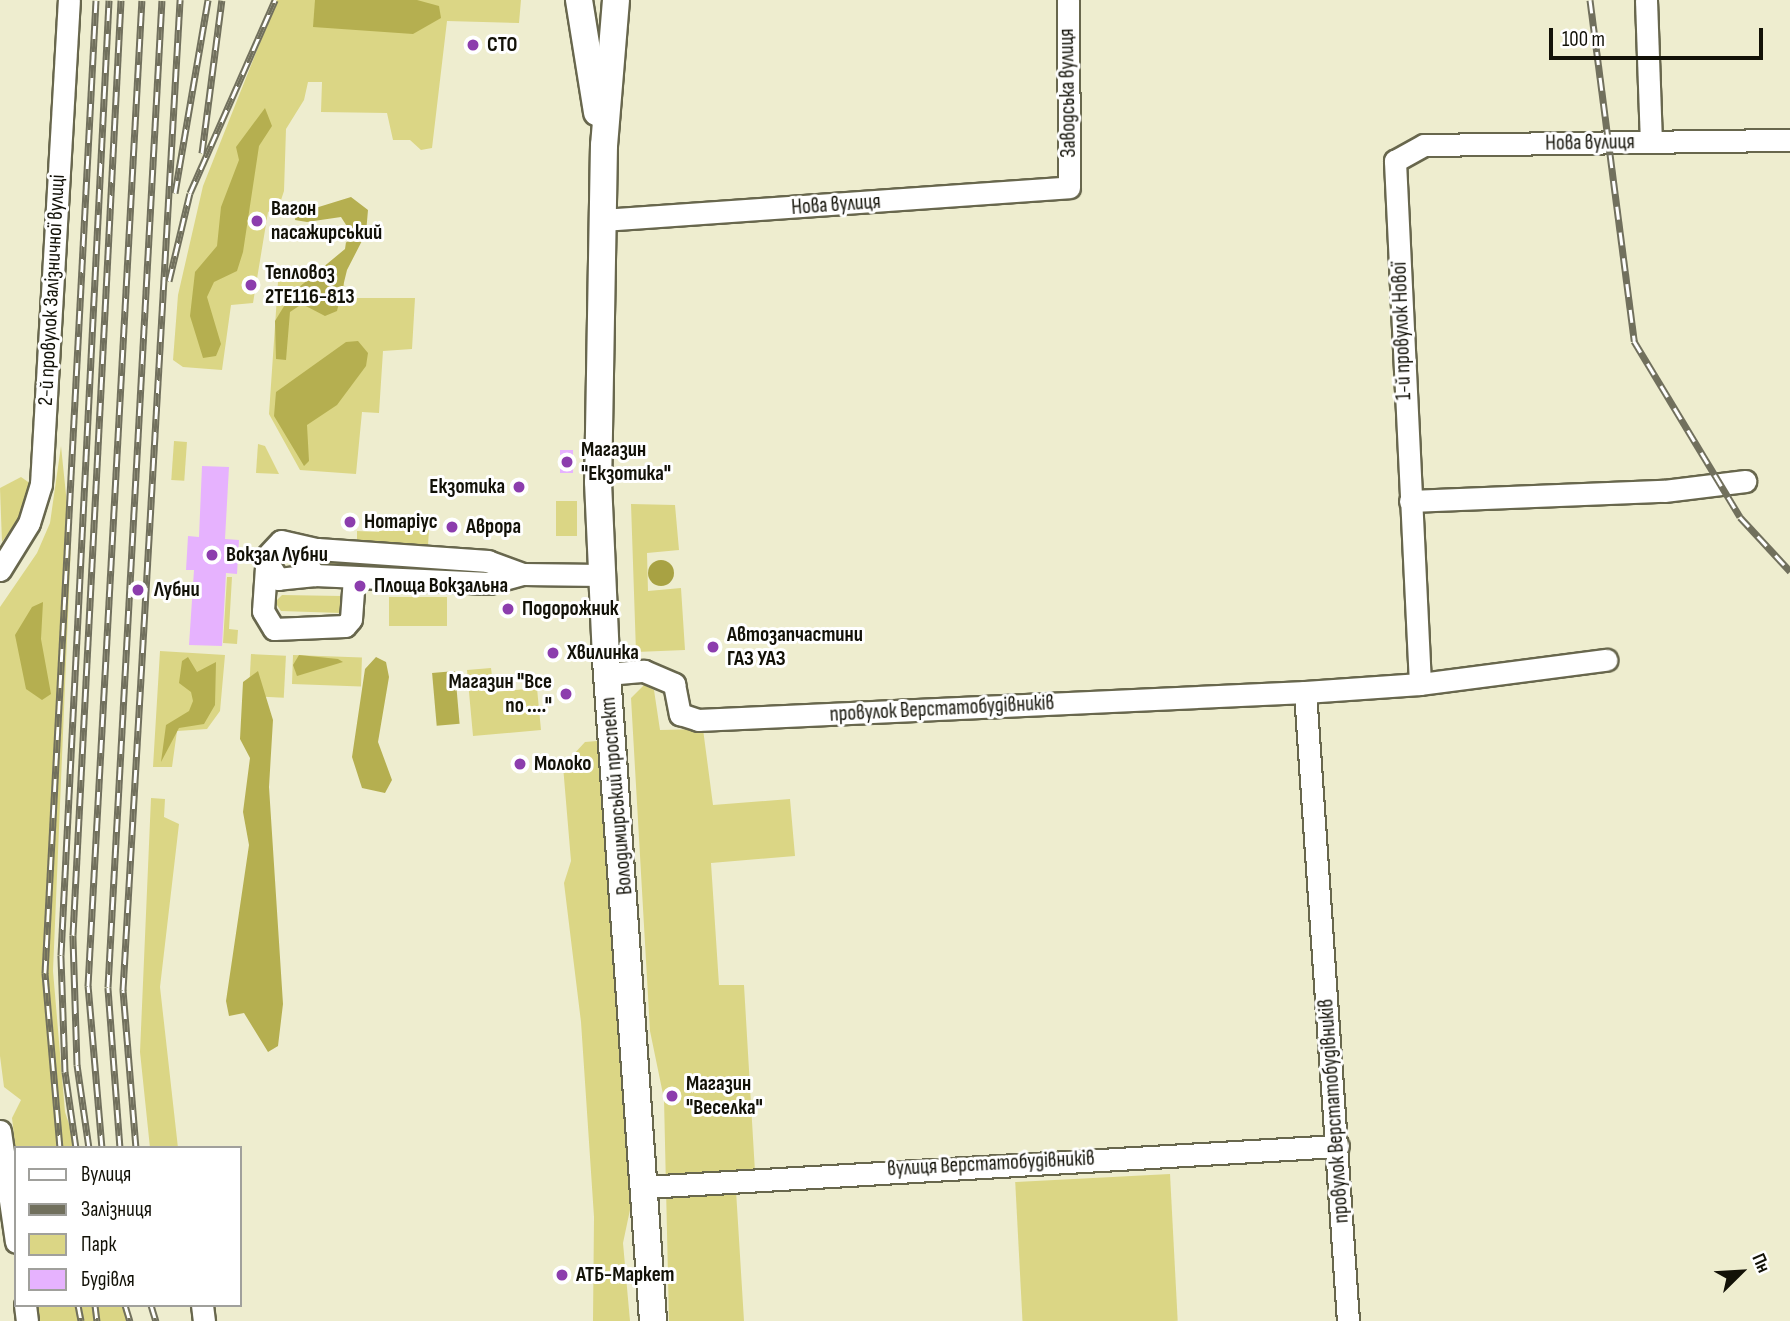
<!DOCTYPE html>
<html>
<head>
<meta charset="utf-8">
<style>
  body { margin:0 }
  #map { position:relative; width:1790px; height:1321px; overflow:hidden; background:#eeedcf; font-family:"Sofia Sans Condensed",sans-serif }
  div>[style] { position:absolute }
  .green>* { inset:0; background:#dbd685; transform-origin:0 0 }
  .forest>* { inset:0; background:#b5af50; transform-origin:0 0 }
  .water>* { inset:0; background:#a8a243 }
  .round { border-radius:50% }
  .building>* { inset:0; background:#e6b2fe; transform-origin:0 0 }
  .roads { filter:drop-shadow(2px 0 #68674d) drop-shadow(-2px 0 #68674d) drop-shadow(0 2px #68674d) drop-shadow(0 -2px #68674d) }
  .minor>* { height:21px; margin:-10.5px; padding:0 10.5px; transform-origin:10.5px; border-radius:10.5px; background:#fff }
  .major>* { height:26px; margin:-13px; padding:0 13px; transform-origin:13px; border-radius:13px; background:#fff }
  .rail>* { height:7px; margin-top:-3.5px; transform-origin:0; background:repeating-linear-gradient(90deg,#fff 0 13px,#71705d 0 26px); box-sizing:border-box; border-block:2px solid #71705d }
  .dots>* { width:19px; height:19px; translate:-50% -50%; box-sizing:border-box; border:4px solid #fff; border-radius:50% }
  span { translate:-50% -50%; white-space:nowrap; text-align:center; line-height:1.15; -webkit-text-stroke:6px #fff; paint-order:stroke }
  .poi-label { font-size:21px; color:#121107; font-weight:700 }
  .left { translate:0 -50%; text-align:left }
  .right { translate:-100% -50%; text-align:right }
  .street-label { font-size:21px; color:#121107 }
  .legend { position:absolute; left:14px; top:1146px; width:228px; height:161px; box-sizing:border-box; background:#fff; border:2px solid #a0a09c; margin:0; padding:9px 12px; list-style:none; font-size:21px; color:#121107 }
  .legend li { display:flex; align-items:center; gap:14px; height:35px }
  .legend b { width:35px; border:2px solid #a0a09c }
  .north { position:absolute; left:1706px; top:1237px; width:70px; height:70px; -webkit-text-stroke:5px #fff; paint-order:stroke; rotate:66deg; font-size:19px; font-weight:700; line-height:28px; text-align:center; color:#121107 }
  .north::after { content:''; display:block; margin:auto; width:24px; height:32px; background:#121107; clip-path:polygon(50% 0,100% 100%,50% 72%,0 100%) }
  .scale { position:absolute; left:1549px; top:28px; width:214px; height:32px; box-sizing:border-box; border:4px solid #121107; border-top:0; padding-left:9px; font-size:21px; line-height:24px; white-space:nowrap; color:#121107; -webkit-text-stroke:5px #fff; paint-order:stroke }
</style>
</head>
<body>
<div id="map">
  <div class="green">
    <i style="clip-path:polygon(277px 0,521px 0,519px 23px,447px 21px,432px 148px,421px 150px,410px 140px,393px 140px,387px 113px,321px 112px,322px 82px,308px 82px,304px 100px,286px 129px,284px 191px,279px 206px,268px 212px,253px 303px,231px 305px,222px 370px,183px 367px,173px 360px,178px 295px,203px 186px)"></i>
    <i style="clip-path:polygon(279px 267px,341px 271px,347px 298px,415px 298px,412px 349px,383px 351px,379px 413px,362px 412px,356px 474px,300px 470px,269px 414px)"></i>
    <i style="left:174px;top:441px;width:13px;height:39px;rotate:4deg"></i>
    <i style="clip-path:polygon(258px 444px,265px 446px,279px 474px,256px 473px)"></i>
    <i style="clip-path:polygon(61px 446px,71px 543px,53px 971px,65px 1112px,77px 1148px,16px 1148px,16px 1153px,12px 1118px,21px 1100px,4px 1087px,0 1056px,0 607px,37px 553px,50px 523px)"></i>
    <i style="clip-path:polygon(21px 477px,31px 484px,32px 499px,2px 542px,0 488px)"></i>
    <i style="left:556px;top:501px;width:21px;height:35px"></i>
    <i style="clip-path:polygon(631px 504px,675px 505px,679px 550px,647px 553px,648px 591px,681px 588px,685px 650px,636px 652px)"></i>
    <i style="clip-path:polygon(381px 527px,429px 530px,428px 545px,357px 541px,357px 531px,379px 532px)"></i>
    <i style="clip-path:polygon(320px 558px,489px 567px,488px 577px,326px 567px,318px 563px)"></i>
    <i style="clip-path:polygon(227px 577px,232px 577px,229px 629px,238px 630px,237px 644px,223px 643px)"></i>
    <i style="clip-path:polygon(282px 595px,342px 596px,341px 613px,281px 611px,275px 602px)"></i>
    <i style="left:389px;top:597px;width:58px;height:29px"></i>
    <i style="clip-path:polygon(160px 651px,225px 655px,220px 711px,207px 729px,177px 731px,172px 767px,153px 767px)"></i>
    <i style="left:251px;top:654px;width:35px;height:42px;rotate:3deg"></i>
    <i style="left:293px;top:655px;width:69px;height:29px;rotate:2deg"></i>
    <i style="clip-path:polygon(491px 668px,494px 692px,537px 688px,541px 730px,473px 736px,467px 670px)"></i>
    <i style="clip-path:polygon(644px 685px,654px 690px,660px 730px,703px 729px,713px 805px,790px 799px,795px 856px,711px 863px,719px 985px,744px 985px,755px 1172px,735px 1174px,744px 1321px,669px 1321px,664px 1099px,650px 1031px,631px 698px)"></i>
    <i style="clip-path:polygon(597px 741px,604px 745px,626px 1113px,631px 1205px,623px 1243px,630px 1321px,593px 1321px,594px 1217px,581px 1022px,564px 883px,571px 861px,563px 766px,585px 742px)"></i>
    <i style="clip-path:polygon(151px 798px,165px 799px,164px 817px,179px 824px,160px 987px,178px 1148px,150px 1148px,140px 1052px)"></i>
    <i style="left:1170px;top:1174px;width:147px;height:155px;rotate:87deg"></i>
    <i style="left:36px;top:1305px;width:91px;height:16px"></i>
  </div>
  <div class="forest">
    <i style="clip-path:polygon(315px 0,417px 0,439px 6px,441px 18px,413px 34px,313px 27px)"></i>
    <i style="clip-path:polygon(265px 108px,272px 126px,259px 146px,243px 252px,237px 271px,214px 282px,207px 297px,221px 344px,216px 356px,203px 358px,190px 316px,195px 272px,217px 246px,221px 207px,239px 160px,236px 147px)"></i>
    <i style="clip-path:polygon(351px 197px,368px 210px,366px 233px,347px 270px,337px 311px,325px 316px,302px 304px,290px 312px,286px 360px,276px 359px,275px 321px,292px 293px,345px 249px,348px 228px,341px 217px,307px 222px,295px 220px,296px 214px)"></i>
    <i style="clip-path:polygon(358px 341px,368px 353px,366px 366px,337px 405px,307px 425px,309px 461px,304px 466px,274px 416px,276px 392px,346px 342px)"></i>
    <i style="clip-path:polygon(43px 602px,41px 639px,51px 694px,42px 700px,26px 689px,15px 635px,32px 607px)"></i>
    <i style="clip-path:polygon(299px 655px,338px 659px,343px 662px,297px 676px,293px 665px)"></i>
    <i style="clip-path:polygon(188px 657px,197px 672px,216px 662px,215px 705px,204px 724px,179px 728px,161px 762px,166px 725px,189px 711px,193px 701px,191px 692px,179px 683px,182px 661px)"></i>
    <i style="clip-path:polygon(376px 657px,386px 662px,389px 677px,378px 742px,392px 780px,385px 793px,362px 788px,352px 757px,365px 669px)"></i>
    <i style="clip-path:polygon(258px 671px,273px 720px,269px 787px,283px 1004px,278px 1046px,268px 1052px,244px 1013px,229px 1016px,226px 1001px,249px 845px,243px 812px,250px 758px,240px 739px,243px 682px)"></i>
    <i style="left:455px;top:671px;width:53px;height:23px;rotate:85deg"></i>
  </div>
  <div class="water">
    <i class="round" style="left:648px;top:560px;width:26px;height:26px"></i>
  </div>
  <div class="building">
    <i style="left:560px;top:450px;width:13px;height:23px"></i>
    <i style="clip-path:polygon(202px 466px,229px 467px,225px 539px,239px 540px,237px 574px,226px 573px,222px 646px,189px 645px,194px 570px,186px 570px,188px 536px,199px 537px)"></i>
  </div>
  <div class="roads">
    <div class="minor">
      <i style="left:1646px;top:0;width:141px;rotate:88deg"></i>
      <i style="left:602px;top:220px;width:468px;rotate:-4deg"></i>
      <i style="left:1069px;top:187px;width:187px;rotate:-90.3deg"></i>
      <i style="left:1410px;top:501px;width:254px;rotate:-2.3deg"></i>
      <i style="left:1664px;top:491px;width:82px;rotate:-7deg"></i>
      <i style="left:266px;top:567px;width:44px;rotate:93.9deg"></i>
      <i style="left:263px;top:611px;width:21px;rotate:59deg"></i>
      <i style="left:274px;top:629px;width:71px;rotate:-2.4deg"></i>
      <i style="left:345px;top:626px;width:9px;rotate:-49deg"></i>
      <i style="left:351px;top:619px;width:42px;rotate:-85.9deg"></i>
      <i style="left:0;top:570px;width:55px;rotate:-58.3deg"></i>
      <i style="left:29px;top:523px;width:41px;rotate:-72.9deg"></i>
      <i style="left:41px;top:484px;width:485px;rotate:-86.7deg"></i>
      <i style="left:523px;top:574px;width:37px;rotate:-160deg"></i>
      <i style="left:488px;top:561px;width:171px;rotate:-176deg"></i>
      <i style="left:317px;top:549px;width:11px;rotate:153deg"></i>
      <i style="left:307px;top:554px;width:9px;rotate:103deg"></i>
      <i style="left:305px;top:563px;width:16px;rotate:50deg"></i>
      <i style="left:315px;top:575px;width:174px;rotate:2.6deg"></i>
      <i style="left:489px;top:583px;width:35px;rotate:-15deg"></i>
      <i style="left:523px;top:574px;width:78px;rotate:0.7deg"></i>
      <i style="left:315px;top:575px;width:37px;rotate:174deg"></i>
      <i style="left:278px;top:579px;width:25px;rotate:-122deg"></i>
      <i style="left:265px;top:558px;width:23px;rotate:-47deg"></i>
      <i style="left:281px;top:541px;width:37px;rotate:13deg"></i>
      <i style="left:607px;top:674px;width:37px;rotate:-5deg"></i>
      <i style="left:644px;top:671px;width:33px;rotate:23deg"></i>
      <i style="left:674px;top:684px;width:31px;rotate:79deg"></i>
      <i style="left:680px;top:714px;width:19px;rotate:18deg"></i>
      <i style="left:698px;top:720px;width:608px;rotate:-2.64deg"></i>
      <i style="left:1305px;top:692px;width:115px;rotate:-4deg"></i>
      <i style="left:1420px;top:684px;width:188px;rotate:-7.4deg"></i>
      <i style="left:1420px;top:684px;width:524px;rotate:-92.74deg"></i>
      <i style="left:1395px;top:161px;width:33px;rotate:-29deg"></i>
      <i style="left:1424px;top:145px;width:366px;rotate:-0.8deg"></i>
      <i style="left:1305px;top:692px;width:630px;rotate:86.09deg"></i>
      <i style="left:0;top:1131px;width:112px;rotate:81.8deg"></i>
      <i style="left:645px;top:1187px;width:694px;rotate:-3.39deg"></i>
      <i style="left:25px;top:1305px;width:16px;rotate:83deg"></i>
      <i style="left:202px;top:1305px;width:16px;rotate:83deg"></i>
    </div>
    <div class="major">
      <i style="left:579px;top:0;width:114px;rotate:80.9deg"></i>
      <i style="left:616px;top:0;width:145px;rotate:94.7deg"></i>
      <i style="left:604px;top:145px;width:337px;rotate:91deg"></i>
      <i style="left:598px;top:482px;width:178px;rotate:87.4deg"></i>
      <i style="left:606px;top:660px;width:663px;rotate:85.93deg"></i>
    </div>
  </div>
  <div class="rail">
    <i style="left:1590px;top:0;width:344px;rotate:82.6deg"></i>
    <i style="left:1634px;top:341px;width:205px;rotate:58.9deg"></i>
    <i style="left:1740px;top:517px;width:74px;rotate:47.2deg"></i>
    <i style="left:202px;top:153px;width:154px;rotate:-82.6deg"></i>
    <i style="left:175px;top:193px;width:196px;rotate:-80.3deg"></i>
    <i style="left:169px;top:281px;width:90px;rotate:-76.6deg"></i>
    <i style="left:190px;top:193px;width:211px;rotate:-66.2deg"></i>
    <i style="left:60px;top:1148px;width:176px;rotate:-94.9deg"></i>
    <i style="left:45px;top:973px;width:974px;rotate:-87deg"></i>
    <i style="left:76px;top:1148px;width:77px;rotate:-98.2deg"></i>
    <i style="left:65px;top:1072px;width:117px;rotate:-92deg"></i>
    <i style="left:61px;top:955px;width:956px;rotate:-87.12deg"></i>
    <i style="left:89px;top:1148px;width:84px;rotate:-98.2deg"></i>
    <i style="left:77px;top:1065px;width:130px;rotate:-91.8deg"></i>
    <i style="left:73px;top:935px;width:936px;rotate:-87.06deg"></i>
    <i style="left:102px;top:1148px;width:163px;rotate:-94.9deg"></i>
    <i style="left:88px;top:986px;width:987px;rotate:-86.87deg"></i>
    <i style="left:120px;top:1148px;width:161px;rotate:-94.3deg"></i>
    <i style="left:108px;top:987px;width:988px;rotate:-86.87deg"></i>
    <i style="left:136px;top:1148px;width:159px;rotate:-94.7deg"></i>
    <i style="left:123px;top:990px;width:992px;rotate:-86.7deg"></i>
    <i style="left:78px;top:1305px;width:16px;rotate:79deg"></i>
    <i style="left:95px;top:1305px;width:16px;rotate:83deg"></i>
    <i style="left:125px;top:1305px;width:17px;rotate:73deg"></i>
    <i style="left:151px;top:1305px;width:17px;rotate:73deg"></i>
  </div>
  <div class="dots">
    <i style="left:473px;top:45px;background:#8c3dad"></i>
    <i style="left:257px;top:221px;background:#8c3dad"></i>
    <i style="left:251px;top:285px;background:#8c3dad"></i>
    <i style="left:567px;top:462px;background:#8c3dad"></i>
    <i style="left:519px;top:487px;background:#8c3dad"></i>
    <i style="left:350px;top:522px;background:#8c3dad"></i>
    <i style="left:452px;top:527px;background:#8c3dad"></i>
    <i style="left:212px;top:555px;background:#8c3dad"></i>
    <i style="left:360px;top:586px;background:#8c3dad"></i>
    <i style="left:138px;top:590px;background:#8c3dad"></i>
    <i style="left:508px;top:609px;background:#8c3dad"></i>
    <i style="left:713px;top:647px;background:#8c3dad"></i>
    <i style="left:553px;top:653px;background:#8c3dad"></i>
    <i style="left:566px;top:694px;background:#8c3dad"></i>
    <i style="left:520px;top:764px;background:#8c3dad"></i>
    <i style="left:672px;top:1096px;background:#8c3dad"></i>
    <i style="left:562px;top:1275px;background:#8c3dad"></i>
  </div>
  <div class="poi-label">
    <span class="left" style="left:487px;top:45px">СТО</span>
    <span class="left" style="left:271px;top:221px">Вагон<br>пасажирський</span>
    <span class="left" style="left:265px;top:285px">Тепловоз<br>2ТЕ116-813</span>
    <span class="left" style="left:581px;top:462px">Магазин<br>"Екзотика"</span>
    <span class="right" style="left:505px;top:487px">Екзотика</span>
    <span class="left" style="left:364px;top:522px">Нотаріус</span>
    <span class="left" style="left:466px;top:527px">Аврора</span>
    <span class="left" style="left:226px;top:555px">Вокзал Лубни</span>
    <span class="left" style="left:374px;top:586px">Площа Вокзальна</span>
    <span class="left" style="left:154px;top:590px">Лубни</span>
    <span class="left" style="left:522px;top:609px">Подорожник</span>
    <span class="left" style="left:727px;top:647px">Автозапчастини<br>ГАЗ УАЗ</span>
    <span class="left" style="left:567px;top:653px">Хвилинка</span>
    <span class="right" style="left:552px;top:694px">Магазин "Все<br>по ...."</span>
    <span class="left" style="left:534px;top:764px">Молоко</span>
    <span class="left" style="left:686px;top:1096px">Магазин<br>"Веселка"</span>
    <span class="left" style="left:576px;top:1275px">АТБ-Маркет</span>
  </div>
  <div class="street-label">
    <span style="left:1068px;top:93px;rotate:-91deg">Заводська вулиця</span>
    <span style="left:1590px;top:143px;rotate:-1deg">Нова вулиця</span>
    <span style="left:836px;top:205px;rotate:-4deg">Нова вулиця</span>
    <span style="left:52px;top:290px;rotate:-87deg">2-й провулок Залізничної вулиці</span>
    <span style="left:1402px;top:331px;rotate:-92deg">1-й провулок Нової</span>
    <span style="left:942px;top:709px;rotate:-3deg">провулок Верстатобудівників</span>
    <span style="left:617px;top:796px;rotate:-95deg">Володимирський проспект</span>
    <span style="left:1334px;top:1111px;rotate:-94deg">провулок Верстатобудівників</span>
    <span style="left:991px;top:1164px;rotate:-3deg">вулиця Верстатобудівників</span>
  </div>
  <ul class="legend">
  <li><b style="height:9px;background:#fff"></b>Вулиця</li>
  <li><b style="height:9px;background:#71705d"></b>Залізниця</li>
  <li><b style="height:19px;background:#dbd685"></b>Парк</li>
  <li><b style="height:19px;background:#e6b2fe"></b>Будівля</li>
  </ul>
  <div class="north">Пн</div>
  <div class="scale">100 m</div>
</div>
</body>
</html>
